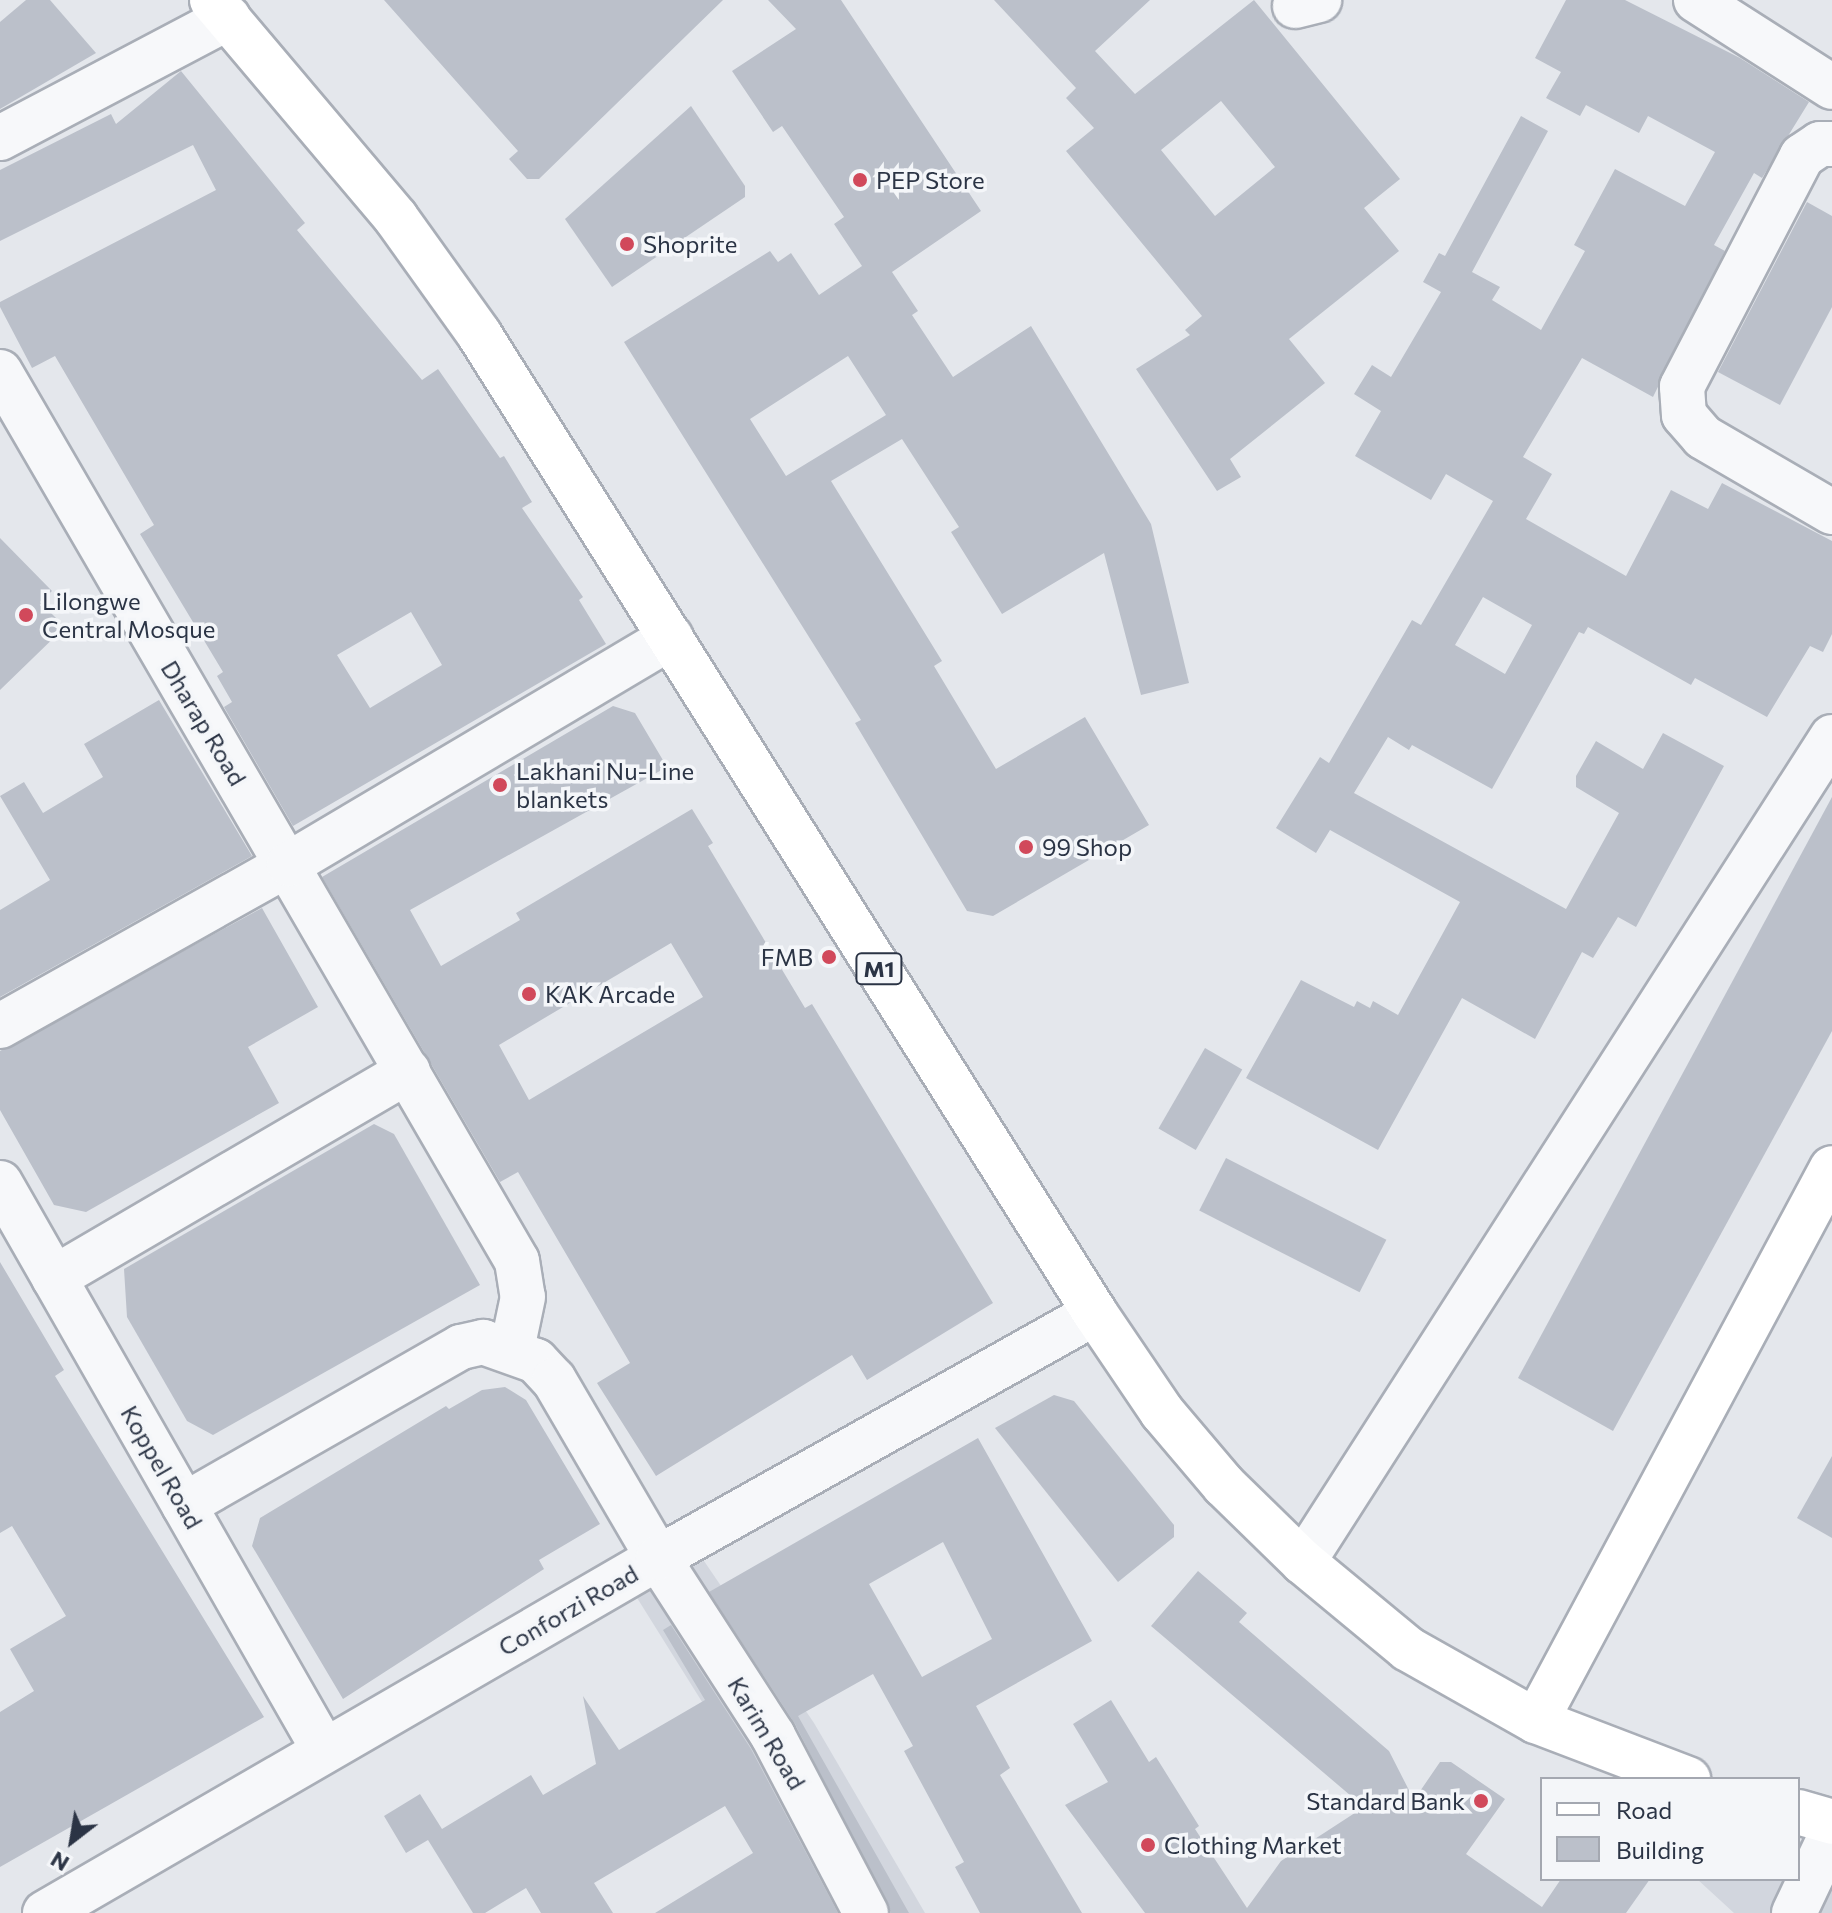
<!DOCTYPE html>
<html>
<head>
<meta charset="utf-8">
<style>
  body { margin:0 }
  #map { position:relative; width:1832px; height:1913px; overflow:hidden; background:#e4e7ec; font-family:Commissioner,sans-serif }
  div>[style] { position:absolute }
  .built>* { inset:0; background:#d2d6de }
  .building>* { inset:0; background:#bbc0ca; transform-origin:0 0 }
  .roads { filter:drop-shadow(2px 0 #a9aeb7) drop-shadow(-2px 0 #a9aeb7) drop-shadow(0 2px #a9aeb7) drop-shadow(0 -2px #a9aeb7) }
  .street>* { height:44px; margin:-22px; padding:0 22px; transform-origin:22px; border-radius:22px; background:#f7f8fa }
  .secondary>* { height:44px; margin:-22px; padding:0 22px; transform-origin:22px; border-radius:22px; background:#fff }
  .highway>* { height:44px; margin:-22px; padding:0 22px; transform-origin:22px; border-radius:22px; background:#fff }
  .dots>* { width:22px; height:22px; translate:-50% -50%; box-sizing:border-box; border:4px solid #f4f6f9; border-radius:50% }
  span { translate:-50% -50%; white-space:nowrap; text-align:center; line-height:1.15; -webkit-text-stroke:7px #f4f6f9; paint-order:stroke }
  .shield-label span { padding:2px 6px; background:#f4f6f9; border:2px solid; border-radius:6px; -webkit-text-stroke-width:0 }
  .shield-label { font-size:22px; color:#2b3445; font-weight:700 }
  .poi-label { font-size:24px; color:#2b3445 }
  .left { translate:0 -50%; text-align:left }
  .right { translate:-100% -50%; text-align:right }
  .street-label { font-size:24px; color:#2b3445 }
  .legend { position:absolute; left:1540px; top:1777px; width:260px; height:104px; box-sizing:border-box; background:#f4f6f9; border:2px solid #a4a8b1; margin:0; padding:10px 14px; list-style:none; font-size:24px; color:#2b3445 }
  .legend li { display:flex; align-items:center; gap:16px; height:40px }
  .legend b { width:40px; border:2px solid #a4a8b1 }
  .north { position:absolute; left:32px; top:1801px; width:80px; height:80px; -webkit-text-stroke:6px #f4f6f9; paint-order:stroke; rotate:211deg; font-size:22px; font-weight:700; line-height:32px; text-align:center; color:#2b3445 }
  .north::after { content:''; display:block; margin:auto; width:28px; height:36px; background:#2b3445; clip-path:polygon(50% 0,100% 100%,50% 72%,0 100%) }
</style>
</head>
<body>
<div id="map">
  <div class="built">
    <i style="clip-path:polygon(702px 1558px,814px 1723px,925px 1913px,834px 1913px,634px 1593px)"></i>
    <i style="clip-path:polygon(1798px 1840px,1825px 1849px,1832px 1860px,1832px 1913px,1734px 1913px,1697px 1879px,1798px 1879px)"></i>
  </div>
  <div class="building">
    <i style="clip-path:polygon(26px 0,50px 0,96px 53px,0 109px,0 22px)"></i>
    <i style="clip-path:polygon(384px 0,723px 0,539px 179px,527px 179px,509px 159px,518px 151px)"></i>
    <i style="clip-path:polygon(evenodd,768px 0,841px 0,981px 211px,892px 272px,918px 311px,912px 315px,953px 377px,1031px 326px,1151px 524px,1189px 683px,1141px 695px,1104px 553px,1002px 614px,951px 532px,959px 527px,902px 439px,831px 481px,942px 661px,934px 666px,996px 769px,1085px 717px,1149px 825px,993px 916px,967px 911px,855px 723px,861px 720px,624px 342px,770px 251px,778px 262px,791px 253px,819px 295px,862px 266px,834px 224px,844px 217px,782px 126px,773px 132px,732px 71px,796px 29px,768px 0,848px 356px,886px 415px,786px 476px,750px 419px,848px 356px)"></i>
    <i style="clip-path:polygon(evenodd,994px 0,1150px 0,1095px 51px,1135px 94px,1254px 0,1400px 179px,1364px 208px,1399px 251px,1289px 339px,1325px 383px,1230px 459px,1241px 477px,1217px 491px,1136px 369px,1190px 335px,1185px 330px,1202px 316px,1066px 151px,1094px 128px,1066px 98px,1076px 88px,994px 0,1221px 101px,1275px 167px,1215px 216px,1161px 150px,1221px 101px)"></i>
    <i style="clip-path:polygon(evenodd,1566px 0,1625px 0,1740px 58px,1809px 102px,1762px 178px,1754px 173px,1714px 245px,1725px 251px,1653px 397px,1582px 358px,1523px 457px,1552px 474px,1526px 519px,1626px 576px,1671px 490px,1708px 509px,1722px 483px,1832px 541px,1832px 634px,1823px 652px,1810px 646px,1767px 717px,1695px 678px,1691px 685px,1588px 627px,1584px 634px,1579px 632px,1492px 789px,1412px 745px,1409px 750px,1388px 737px,1354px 793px,1566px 909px,1619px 813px,1576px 787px,1576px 776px,1596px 741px,1643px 769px,1663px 733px,1724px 766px,1636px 927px,1618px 917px,1593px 958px,1582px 952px,1535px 1039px,1462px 998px,1378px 1150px,1246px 1078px,1301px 980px,1354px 1007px,1357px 1001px,1370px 1008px,1373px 1001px,1398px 1015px,1460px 902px,1330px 830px,1316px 853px,1276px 828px,1320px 757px,1329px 763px,1412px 620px,1421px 625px,1493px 501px,1446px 474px,1431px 500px,1355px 456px,1381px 411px,1354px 394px,1372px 365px,1391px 377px,1441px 292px,1423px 282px,1439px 253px,1445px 256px,1521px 116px,1548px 131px,1472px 272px,1500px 287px,1492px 300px,1541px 330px,1585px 251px,1574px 245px,1615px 169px,1685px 206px,1715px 152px,1648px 116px,1639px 133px,1586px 105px,1580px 116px,1546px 98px,1561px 72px,1535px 58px,1566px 0,1483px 597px,1532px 625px,1505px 674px,1455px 645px,1483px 597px)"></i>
    <i style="clip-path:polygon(evenodd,181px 71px,305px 223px,297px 230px,422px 380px,438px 369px,500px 458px,504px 456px,532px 502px,522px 508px,583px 597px,579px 600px,606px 644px,293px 826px,224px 707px,232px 702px,217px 676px,223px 672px,140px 534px,154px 525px,55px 356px,32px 368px,0 307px,0 302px,216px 190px,193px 145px,0 241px,0 170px,111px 114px,116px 124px,181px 71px,411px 612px,442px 665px,370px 708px,337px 655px,411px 612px)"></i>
    <i style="clip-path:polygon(691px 106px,745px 186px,745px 197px,612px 287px,565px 219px)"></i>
    <i style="clip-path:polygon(1807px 202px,1832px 216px,1832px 307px,1780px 405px,1718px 372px)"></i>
    <i style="clip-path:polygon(0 538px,52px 591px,40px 602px,65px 627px,0 690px)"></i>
    <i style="clip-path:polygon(159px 700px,252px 856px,0 997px,0 910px,50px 880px,0 796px,24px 782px,43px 813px,103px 777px,84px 744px)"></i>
    <i style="clip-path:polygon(evenodd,613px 706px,635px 713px,667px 767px,410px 910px,441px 966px,520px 920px,516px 913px,692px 809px,713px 843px,708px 846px,805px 1008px,812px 1004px,993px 1303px,867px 1380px,852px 1355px,656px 1476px,597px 1383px,630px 1363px,518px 1172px,500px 1182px,322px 877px,613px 706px,671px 943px,703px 997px,529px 1100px,499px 1045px,671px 943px)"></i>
    <i style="clip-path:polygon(1832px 797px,1832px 1031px,1613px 1431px,1518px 1378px)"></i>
    <i style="clip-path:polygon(262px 908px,318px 1007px,248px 1047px,279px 1103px,86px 1212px,54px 1205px,0 1110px,0 1051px)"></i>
    <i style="left:1205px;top:1048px;width:43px;height:93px;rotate:30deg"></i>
    <i style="clip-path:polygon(374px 1124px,394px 1134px,480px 1285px,213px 1435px,187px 1421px,127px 1317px,124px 1269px)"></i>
    <i style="left:1226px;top:1158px;width:180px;height:59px;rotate:27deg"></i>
    <i style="clip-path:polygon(0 1262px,64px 1370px,55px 1376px,264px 1717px,0 1867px,0 1712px,34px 1691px,10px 1649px,66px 1616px,12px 1526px,0 1533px)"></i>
    <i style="clip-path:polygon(505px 1387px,526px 1400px,600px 1524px,539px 1560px,544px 1569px,343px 1699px,252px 1546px,260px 1518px,446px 1406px,449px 1409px,482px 1390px)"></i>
    <i style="clip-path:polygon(1054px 1395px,1074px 1401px,1174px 1525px,1174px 1537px,1118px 1582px,995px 1428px)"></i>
    <i style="clip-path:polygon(evenodd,978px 1438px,1092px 1641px,976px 1706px,1010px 1768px,1000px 1775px,1082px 1913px,980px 1913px,955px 1867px,964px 1862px,904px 1751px,913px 1746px,873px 1674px,798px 1716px,909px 1913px,891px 1913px,795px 1724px,709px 1592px,978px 1438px,943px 1542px,992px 1639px,922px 1677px,869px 1584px,943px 1542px)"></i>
    <i style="clip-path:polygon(1832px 1456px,1832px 1538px,1797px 1518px)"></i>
    <i style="clip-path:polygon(1198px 1571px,1247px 1613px,1239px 1622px,1389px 1751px,1414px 1800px,1440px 1762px,1451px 1762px,1505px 1799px,1466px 1854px,1542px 1907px,1561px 1879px,1650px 1879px,1626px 1913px,1145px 1913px,1065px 1805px,1108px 1782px,1073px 1724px,1111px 1700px,1149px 1762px,1156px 1757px,1199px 1826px,1195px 1829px,1247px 1908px,1281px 1861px,1364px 1807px,1151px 1626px)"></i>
    <i style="clip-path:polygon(671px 1625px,751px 1749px,838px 1913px,655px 1913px,753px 1853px,725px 1806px,594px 1883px,613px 1913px,541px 1913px,526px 1888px,485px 1913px,473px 1913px,428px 1840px,406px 1853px,384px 1816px,420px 1794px,442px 1829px,531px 1775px,543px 1795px,596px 1764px,583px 1696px,619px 1750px,705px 1700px,663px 1630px)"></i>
  </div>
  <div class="roads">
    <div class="street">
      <i style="left:1696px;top:0;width:161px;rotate:32.6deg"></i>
      <i style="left:1295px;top:6px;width:25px;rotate:-14deg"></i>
      <i style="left:0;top:138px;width:258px;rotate:-27.8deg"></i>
      <i style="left:1832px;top:144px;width:12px;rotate:180deg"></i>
      <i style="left:1820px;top:144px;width:22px;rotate:146deg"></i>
      <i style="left:1802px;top:156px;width:260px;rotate:117.5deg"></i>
      <i style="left:1682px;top:387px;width:28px;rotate:86deg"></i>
      <i style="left:1684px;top:415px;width:29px;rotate:49deg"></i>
      <i style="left:1703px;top:437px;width:149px;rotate:30.2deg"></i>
      <i style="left:0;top:372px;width:1028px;rotate:59.82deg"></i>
      <i style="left:517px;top:1261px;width:36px;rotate:81deg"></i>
      <i style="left:523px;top:1297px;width:53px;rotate:101.9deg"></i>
      <i style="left:0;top:1026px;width:331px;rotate:-29.3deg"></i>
      <i style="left:289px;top:864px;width:444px;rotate:-30.7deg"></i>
      <i style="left:0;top:1183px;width:653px;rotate:60.26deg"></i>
      <i style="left:54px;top:1278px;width:410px;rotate:-30.3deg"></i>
      <i style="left:184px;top:1505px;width:319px;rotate:-29.7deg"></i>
      <i style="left:461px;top:1347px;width:23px;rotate:-13deg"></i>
      <i style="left:483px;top:1342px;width:56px;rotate:19.7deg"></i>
      <i style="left:536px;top:1361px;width:26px;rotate:47deg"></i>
      <i style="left:554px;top:1380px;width:206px;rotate:59.7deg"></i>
      <i style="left:658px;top:1558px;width:212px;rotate:57.1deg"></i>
      <i style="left:773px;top:1736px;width:200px;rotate:62.3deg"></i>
      <i style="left:1303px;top:1562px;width:980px;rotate:-57.33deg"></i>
      <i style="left:45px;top:1913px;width:708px;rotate:-30.08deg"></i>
      <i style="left:658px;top:1558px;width:501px;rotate:-29.28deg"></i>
      <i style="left:1794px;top:1913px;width:89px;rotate:-64.6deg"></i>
    </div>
    <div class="secondary">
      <i style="left:1536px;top:1721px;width:627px;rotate:-61.84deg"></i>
    </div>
    <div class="highway">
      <i style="left:212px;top:0;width:285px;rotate:49.8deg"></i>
      <i style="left:396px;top:218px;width:143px;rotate:54.4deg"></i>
      <i style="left:479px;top:334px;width:1157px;rotate:57.82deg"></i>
      <i style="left:1095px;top:1313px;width:120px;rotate:55.9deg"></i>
      <i style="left:1162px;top:1412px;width:96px;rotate:49.7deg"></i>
      <i style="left:1224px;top:1485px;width:110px;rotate:44.3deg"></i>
      <i style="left:1303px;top:1562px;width:136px;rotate:39.6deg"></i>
      <i style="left:1408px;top:1649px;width:147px;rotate:29.4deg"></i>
      <i style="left:1536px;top:1721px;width:163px;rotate:20.9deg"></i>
      <i style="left:1798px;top:1812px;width:35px;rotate:16deg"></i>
    </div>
  </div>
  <div class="dots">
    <i style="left:860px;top:180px;background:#d1495b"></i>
    <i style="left:627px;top:244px;background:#d1495b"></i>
    <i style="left:26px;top:615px;background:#d1495b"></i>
    <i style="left:500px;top:785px;background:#d1495b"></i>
    <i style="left:1026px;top:847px;background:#d1495b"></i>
    <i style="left:829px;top:957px;background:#d1495b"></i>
    <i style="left:529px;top:994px;background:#d1495b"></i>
    <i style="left:1481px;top:1801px;background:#d1495b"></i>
    <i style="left:1148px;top:1845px;background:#d1495b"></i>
  </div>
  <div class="shield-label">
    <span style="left:879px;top:969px">M1</span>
  </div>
  <div class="poi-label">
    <span class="left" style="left:876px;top:180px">PEP Store</span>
    <span class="left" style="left:643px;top:244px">Shoprite</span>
    <span class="left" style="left:42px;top:615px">Lilongwe<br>Central Mosque</span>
    <span class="left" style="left:516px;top:785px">Lakhani Nu-Line<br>blankets</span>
    <span class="left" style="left:1042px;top:847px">99 Shop</span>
    <span class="right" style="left:813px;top:957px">FMB</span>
    <span class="left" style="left:545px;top:994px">KAK Arcade</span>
    <span class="right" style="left:1465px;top:1801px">Standard Bank</span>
    <span class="left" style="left:1164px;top:1845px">Clothing Market</span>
  </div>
  <div class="street-label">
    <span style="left:204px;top:723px;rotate:59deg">Dharap Road</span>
    <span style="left:162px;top:1467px;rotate:60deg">Koppel Road</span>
    <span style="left:568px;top:1610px;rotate:-30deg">Conforzi Road</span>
    <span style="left:767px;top:1733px;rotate:59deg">Karim Road</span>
  </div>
  <ul class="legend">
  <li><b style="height:10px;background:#fff"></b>Road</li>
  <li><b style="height:22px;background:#bbc0ca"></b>Building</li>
  </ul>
  <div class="north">N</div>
</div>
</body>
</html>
